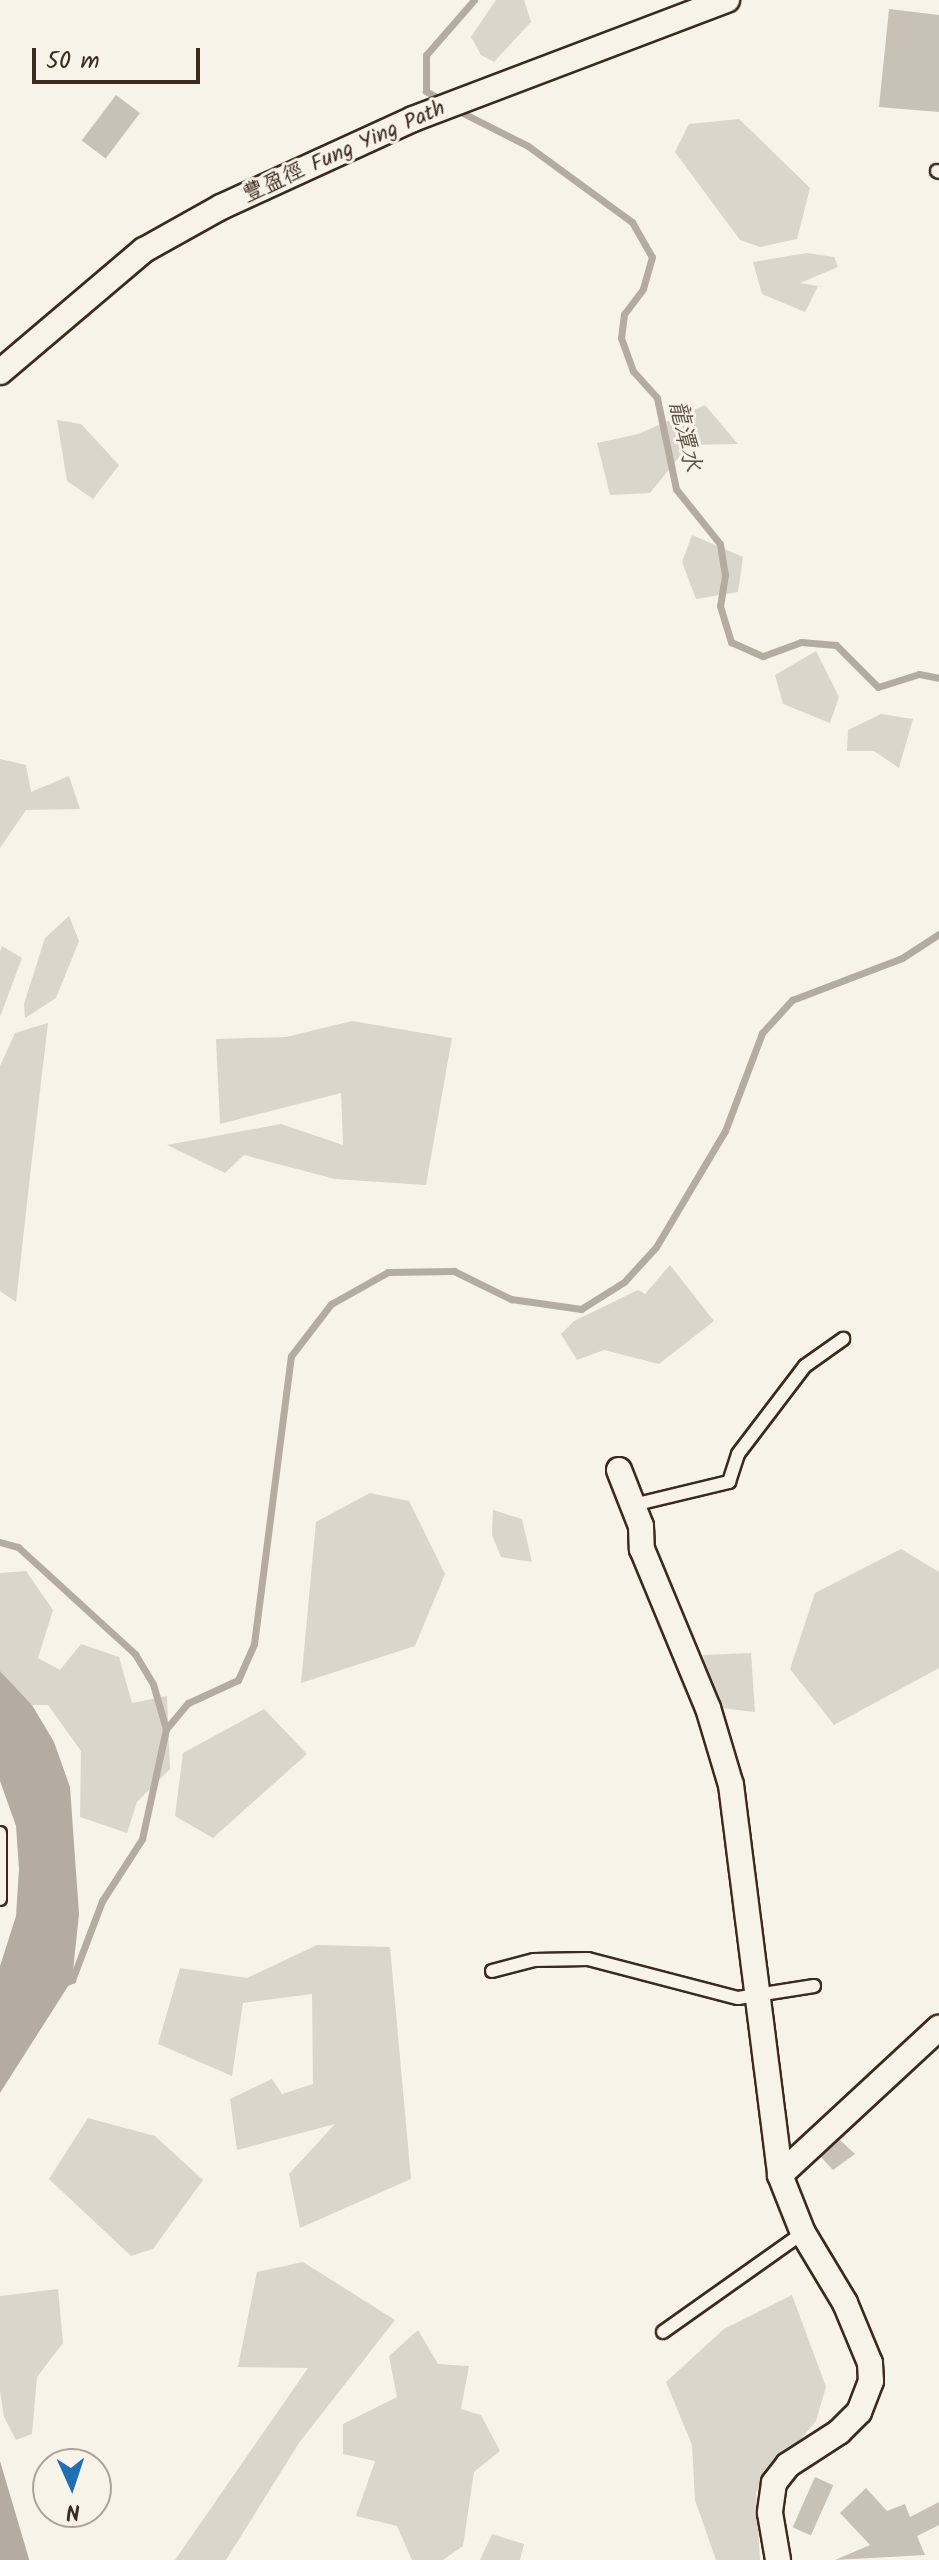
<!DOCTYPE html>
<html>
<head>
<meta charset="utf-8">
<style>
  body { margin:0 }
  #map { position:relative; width:939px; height:2560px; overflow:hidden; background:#f7f3e8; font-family:Kalam,"LXGW WenKai TC",sans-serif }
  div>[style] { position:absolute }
  .green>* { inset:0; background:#dbd6cb }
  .water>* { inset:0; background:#b4aca0 }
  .stream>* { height:7px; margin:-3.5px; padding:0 3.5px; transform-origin:3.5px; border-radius:3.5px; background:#b4aca0 }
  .building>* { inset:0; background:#c8c1b6; transform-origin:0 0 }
  .roads { filter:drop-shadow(2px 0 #3b2a1e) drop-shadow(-2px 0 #3b2a1e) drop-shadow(0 2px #3b2a1e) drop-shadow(0 -2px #3b2a1e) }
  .lane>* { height:12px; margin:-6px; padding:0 6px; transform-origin:6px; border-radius:6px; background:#f7f3e8 }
  .street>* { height:24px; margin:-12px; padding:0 12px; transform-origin:12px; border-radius:12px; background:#f7f3e8 }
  span { translate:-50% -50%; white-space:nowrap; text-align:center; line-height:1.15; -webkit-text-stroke:6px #f7f3e8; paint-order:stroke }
  .street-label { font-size:22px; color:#3b2a1e }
  .water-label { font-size:24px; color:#5f5145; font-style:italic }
  .north { position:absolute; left:32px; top:2448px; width:80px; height:80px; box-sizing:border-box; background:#f7f3e8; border:2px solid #aca397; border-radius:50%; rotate:177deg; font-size:22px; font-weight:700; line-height:32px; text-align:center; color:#3b2a1e }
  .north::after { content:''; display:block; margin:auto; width:28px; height:36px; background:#1f6fb2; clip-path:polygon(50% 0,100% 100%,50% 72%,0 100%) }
  .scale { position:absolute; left:32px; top:48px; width:168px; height:36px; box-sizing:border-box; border:4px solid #3b2a1e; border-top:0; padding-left:10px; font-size:24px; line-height:28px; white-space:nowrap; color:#3b2a1e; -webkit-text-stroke:6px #f7f3e8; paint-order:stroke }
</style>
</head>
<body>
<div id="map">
  <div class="green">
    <i style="clip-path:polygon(496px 0,524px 0,531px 22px,494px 62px,481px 55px,471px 37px)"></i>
    <i style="clip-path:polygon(739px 119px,810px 188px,797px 239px,760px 247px,740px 240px,675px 152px,689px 124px)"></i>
    <i style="clip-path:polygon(807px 253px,834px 257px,838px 267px,800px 283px,818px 286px,805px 312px,762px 294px,753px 262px)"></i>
    <i style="clip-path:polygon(705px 405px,738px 444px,689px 445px,650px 493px,610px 495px,597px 443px,638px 434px)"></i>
    <i style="clip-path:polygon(57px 420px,81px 424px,119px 465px,93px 499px,67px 481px)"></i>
    <i style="clip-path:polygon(692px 535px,743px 557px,738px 592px,696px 599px,682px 562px)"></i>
    <i style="clip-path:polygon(816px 651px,839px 697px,830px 723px,783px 704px,775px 675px)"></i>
    <i style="clip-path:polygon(881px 714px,913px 719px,899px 768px,874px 751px,847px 751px,848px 730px)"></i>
    <i style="clip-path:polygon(0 759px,26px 765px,31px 792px,69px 776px,80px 809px,26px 810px,0 848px)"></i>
    <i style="clip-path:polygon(69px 916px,79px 941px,56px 998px,25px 1018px,24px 1004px,45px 938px)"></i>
    <i style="clip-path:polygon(2px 946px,22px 958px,0 1017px,0 952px)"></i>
    <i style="clip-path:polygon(352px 1021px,452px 1038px,426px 1185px,335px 1179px,244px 1155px,225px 1173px,167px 1145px,281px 1124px,343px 1145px,341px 1093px,220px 1124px,216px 1039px,286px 1037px)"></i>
    <i style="clip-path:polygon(48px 1023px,30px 1176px,16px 1302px,0 1291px,0 1066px,15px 1033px)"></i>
    <i style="clip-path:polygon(670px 1265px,714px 1321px,659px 1364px,604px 1350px,577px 1360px,561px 1334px,574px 1321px,638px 1290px,645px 1294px)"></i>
    <i style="clip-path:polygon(370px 1493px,409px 1501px,445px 1574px,415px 1646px,301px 1683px,316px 1522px)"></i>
    <i style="clip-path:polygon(493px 1510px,522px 1519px,532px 1562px,501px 1557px,492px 1535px)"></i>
    <i style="clip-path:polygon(901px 1549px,939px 1572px,939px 1668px,834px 1725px,790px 1669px,815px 1593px)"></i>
    <i style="clip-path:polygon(26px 1571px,53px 1610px,38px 1658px,60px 1670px,81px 1644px,119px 1657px,132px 1703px,167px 1696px,170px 1769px,137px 1802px,127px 1833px,80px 1817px,81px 1751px,48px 1705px,32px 1705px,0 1671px,0 1573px)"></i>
    <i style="clip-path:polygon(751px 1653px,755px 1712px,713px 1707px,703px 1655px)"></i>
    <i style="clip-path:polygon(264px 1709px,307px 1754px,213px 1838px,175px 1816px,183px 1753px)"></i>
    <i style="clip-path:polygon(317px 1945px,390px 1947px,411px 2179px,300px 2228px,289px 2174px,335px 2124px,237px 2150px,230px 2099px,272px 2079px,282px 2094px,313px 2084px,312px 1994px,243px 2003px,232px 2076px,158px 2044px,180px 1968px,247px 1978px)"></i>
    <i style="clip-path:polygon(88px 2118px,155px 2136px,203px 2180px,153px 2249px,131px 2256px,49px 2179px)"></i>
    <i style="clip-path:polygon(303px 2262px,395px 2320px,299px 2443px,226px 2560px,175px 2560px,308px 2368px,238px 2367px,257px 2272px)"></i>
    <i style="clip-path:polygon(58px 2289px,63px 2343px,37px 2377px,32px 2434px,16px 2440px,4px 2417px,0 2391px,0 2296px)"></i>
    <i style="clip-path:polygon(792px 2295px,826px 2387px,816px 2421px,756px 2492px,760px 2560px,716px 2560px,695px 2500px,692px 2445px,666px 2382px,724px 2329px)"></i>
    <i style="clip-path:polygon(418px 2330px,438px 2364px,469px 2366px,461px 2409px,481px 2415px,500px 2451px,474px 2472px,463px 2546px,443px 2560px,412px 2560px,397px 2526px,356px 2516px,375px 2461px,343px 2454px,343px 2424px,397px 2397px,389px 2356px)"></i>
    <i style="clip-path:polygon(492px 2534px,524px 2544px,520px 2560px,480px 2560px)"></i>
  </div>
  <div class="water">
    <i style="clip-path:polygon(0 1671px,32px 1705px,54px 1742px,70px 1787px,79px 1914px,72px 1980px,0 2093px,0 1966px,16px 1916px,19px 1869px,16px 1826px,0 1781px)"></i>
    <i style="clip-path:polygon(0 2461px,29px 2559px,29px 2560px,0 2560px)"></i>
  </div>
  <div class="stream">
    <i style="left:443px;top:101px;width:20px;rotate:-150deg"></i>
    <i style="left:426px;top:91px;width:36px;rotate:-90deg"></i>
    <i style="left:426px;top:55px;width:73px;rotate:-48.9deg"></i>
    <i style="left:457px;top:110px;width:80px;rotate:26.9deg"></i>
    <i style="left:528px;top:146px;width:129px;rotate:36.2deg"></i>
    <i style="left:632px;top:222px;width:40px;rotate:60.3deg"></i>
    <i style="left:652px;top:257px;width:33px;rotate:106deg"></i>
    <i style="left:643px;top:289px;width:31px;rotate:127deg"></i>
    <i style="left:624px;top:314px;width:24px;rotate:97deg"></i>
    <i style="left:621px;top:338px;width:35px;rotate:70deg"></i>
    <i style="left:633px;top:371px;width:36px;rotate:48deg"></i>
    <i style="left:657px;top:398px;width:93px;rotate:78.2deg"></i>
    <i style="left:676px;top:489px;width:70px;rotate:51.3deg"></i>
    <i style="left:720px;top:544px;width:31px;rotate:81deg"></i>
    <i style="left:725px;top:575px;width:31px;rotate:99deg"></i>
    <i style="left:720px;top:606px;width:38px;rotate:73deg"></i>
    <i style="left:731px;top:642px;width:35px;rotate:24deg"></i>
    <i style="left:763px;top:656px;width:40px;rotate:-20.2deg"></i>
    <i style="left:801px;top:642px;width:35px;rotate:5deg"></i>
    <i style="left:836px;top:645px;width:59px;rotate:45deg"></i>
    <i style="left:878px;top:687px;width:43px;rotate:-17.6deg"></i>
    <i style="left:919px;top:674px;width:20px;rotate:11deg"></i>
    <i style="left:0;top:1542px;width:19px;rotate:16deg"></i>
    <i style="left:18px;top:1547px;width:159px;rotate:42.4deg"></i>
    <i style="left:135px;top:1654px;width:35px;rotate:59deg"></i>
    <i style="left:153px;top:1684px;width:47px;rotate:73.9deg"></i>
    <i style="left:64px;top:1983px;width:9px;rotate:-21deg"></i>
    <i style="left:72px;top:1980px;width:85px;rotate:-69.2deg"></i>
    <i style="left:102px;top:1901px;width:74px;rotate:-57.2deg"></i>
    <i style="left:142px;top:1839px;width:113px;rotate:-77.7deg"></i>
    <i style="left:166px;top:1729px;width:34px;rotate:-50deg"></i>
    <i style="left:188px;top:1703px;width:55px;rotate:-24.7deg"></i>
    <i style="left:238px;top:1680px;width:39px;rotate:-66deg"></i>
    <i style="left:254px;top:1644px;width:290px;rotate:-82.7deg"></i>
    <i style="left:291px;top:1356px;width:66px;rotate:-52.4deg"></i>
    <i style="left:331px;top:1304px;width:65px;rotate:-29.3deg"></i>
    <i style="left:388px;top:1272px;width:66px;rotate:-0.9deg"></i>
    <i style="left:454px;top:1271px;width:64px;rotate:26.2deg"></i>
    <i style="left:511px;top:1299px;width:71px;rotate:8.1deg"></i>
    <i style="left:581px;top:1309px;width:51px;rotate:-32.1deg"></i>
    <i style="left:624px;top:1282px;width:47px;rotate:-47.6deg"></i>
    <i style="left:656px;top:1247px;width:135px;rotate:-59.3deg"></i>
    <i style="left:725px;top:1131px;width:105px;rotate:-69.3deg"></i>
    <i style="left:762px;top:1033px;width:45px;rotate:-47.7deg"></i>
    <i style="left:792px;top:1000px;width:118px;rotate:-20.9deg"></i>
    <i style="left:902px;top:958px;width:44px;rotate:-33deg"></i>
  </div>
  <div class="building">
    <i style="clip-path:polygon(889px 9px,939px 15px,939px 112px,879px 107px)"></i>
    <i style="left:116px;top:95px;width:30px;height:57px;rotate:37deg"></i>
    <i style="clip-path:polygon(840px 2140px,855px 2154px,833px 2170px,821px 2157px)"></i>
    <i style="left:815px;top:2477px;width:20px;height:55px;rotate:24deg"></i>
    <i style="clip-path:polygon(866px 2488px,887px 2511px,905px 2504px,910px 2517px,939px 2502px,939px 2525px,917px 2536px,925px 2555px,835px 2560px,870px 2545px,840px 2513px)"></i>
  </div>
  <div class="roads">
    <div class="lane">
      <i style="left:937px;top:171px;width:2px;rotate:27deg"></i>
      <i style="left:633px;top:1505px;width:99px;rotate:-13.5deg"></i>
      <i style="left:729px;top:1482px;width:29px;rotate:-72deg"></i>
      <i style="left:738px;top:1454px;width:111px;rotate:-52.7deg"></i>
      <i style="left:805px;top:1366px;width:47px;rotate:-35.4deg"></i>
      <i style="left:0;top:1833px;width:66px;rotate:90deg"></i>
      <i style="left:492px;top:1971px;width:43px;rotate:-14.7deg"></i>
      <i style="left:534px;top:1960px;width:54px;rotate:-1.1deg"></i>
      <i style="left:588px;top:1959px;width:155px;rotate:14.6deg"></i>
      <i style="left:738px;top:1998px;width:77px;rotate:-9deg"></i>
      <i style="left:663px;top:2332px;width:171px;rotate:-35.3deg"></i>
    </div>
    <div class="street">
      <i style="left:0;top:372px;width:189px;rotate:-40.3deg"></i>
      <i style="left:144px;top:250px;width:88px;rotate:-29.2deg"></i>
      <i style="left:221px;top:207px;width:211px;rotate:-24.6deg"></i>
      <i style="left:413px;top:119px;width:336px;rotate:-20.8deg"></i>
      <i style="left:619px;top:1470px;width:60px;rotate:68.6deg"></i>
      <i style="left:641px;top:1526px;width:23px;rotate:88deg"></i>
      <i style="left:642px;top:1549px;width:172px;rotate:67.5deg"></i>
      <i style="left:708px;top:1708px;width:80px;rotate:73.4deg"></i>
      <i style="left:731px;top:1785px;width:393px;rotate:82.8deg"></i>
      <i style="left:780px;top:2175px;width:62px;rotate:68.4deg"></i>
      <i style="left:803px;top:2233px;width:82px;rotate:59deg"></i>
      <i style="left:845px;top:2303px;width:65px;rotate:67.4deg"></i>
      <i style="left:870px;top:2363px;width:18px;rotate:87deg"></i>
      <i style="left:871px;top:2381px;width:33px;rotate:111deg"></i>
      <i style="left:859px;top:2412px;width:28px;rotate:135deg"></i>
      <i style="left:839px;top:2432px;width:61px;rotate:147.1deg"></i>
      <i style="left:788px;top:2465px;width:23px;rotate:128deg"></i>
      <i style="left:774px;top:2483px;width:30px;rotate:98deg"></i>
      <i style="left:770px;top:2513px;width:48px;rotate:80.3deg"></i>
      <i style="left:780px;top:2175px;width:217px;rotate:-42.8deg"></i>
    </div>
  </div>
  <div class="street-label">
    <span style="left:344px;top:152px;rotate:-24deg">豐盈徑 Fung Ying Path</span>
  </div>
  <div class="water-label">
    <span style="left:684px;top:436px;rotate:77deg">龍潭水</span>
  </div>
  <div class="north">N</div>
  <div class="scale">50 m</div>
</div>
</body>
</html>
